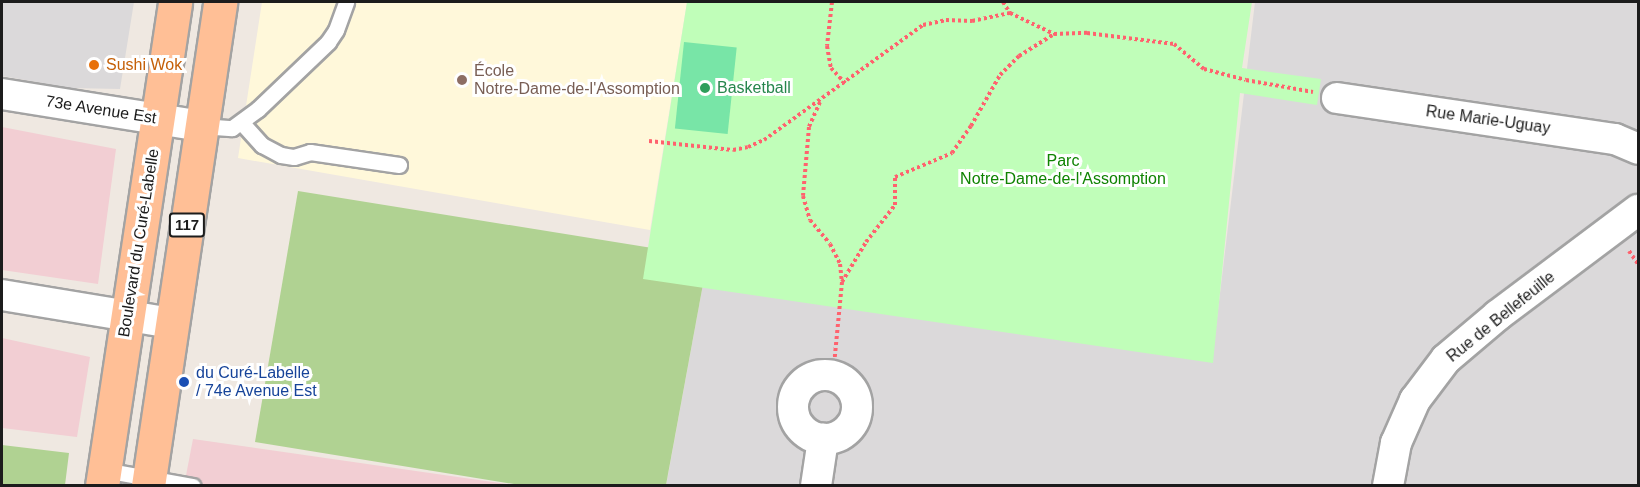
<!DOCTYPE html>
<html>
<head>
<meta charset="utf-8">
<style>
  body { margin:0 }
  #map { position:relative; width:1640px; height:487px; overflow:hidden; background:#efe8e1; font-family:Arial,sans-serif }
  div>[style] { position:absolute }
  .residential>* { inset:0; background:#dbd9da }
  .commercial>* { inset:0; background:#f2ced3 }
  .education>* { inset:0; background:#fff8da }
  .forest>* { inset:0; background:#b0d292 }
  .park>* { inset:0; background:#c0feb9 }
  .pitch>* { inset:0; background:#78e5a7; transform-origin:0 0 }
  .path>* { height:4px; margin-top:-2px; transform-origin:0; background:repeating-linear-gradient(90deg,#ff626e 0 3px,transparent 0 6px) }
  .roads { filter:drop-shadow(2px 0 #a3a3a3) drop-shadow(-2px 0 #a3a3a3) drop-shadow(0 2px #a3a3a3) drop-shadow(0 -2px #a3a3a3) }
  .service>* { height:15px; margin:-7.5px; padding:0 7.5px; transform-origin:7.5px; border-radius:7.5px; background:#fff }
  .minor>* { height:30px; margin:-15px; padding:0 15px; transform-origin:15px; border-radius:15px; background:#fff }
  .minor>.ring { margin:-15px; padding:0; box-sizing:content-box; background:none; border:30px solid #fff; border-radius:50% }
  .primary>* { height:33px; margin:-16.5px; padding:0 16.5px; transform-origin:16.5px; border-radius:16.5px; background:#ffbf96 }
  .dots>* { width:16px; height:16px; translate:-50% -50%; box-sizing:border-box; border:3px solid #fff; border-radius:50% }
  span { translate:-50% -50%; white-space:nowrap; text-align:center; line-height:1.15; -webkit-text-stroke:6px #fff; paint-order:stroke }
  .shield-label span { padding:2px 4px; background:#fff; border:2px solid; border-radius:4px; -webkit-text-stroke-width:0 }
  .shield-label { font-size:15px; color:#1c1c1c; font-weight:700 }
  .food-label { font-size:16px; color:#c56008 }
  .left { translate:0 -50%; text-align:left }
  .education-label { font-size:16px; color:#785e54 }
  .leisure-label { font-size:16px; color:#27864d }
  .street-label { font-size:16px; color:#1c1c1c }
  .park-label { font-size:16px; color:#0f8302 }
  .transit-label { font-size:16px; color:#164399 }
  .frame { position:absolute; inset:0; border:3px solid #1c1c1c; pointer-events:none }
</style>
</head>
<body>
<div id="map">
  <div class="residential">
    <i style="clip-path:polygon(2px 2px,134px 2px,120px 89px,70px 88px,2px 76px)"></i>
    <i style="clip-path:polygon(1255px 2px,1638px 2px,1638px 485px,666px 486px,708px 257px,1215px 335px)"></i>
  </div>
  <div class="commercial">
    <i style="clip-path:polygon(2px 127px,116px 149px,98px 284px,2px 270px)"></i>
    <i style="clip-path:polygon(2px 338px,90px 357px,77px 437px,2px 428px)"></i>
    <i style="clip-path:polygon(193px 439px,514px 485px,184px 486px)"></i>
  </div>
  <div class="education">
    <i style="clip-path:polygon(262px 2px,687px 2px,650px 230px,238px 158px)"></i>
  </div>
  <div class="forest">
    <i style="clip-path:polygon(298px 191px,708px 257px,666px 485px,520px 485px,255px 442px)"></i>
    <i style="clip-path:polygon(2px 445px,69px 453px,65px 485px,2px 485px)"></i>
  </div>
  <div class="park">
    <i style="clip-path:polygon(687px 2px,1252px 2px,1242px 68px,1321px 79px,1317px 105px,1240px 93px,1213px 363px,643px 279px)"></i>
  </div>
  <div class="pitch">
    <i style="left:684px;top:42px;width:53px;height:87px;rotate:6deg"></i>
  </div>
  <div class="path">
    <i style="left:832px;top:2px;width:44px;rotate:96.5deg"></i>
    <i style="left:827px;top:46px;width:22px;rotate:80deg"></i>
    <i style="left:831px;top:68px;width:21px;rotate:47deg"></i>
    <i style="left:1003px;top:2px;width:13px;rotate:58deg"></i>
    <i style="left:1010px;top:13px;width:49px;rotate:25.5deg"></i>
    <i style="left:1054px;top:34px;width:33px;rotate:-2deg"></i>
    <i style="left:1087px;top:33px;width:88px;rotate:7.2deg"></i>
    <i style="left:1174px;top:44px;width:39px;rotate:40deg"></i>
    <i style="left:1204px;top:69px;width:43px;rotate:14.7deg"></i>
    <i style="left:1246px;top:80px;width:68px;rotate:10.2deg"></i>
    <i style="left:820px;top:102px;width:27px;rotate:114deg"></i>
    <i style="left:809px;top:127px;width:69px;rotate:95deg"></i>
    <i style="left:803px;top:196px;width:25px;rotate:74deg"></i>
    <i style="left:810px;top:220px;width:31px;rotate:50deg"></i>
    <i style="left:830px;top:244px;width:22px;rotate:63deg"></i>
    <i style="left:840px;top:264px;width:18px;rotate:84deg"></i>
    <i style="left:842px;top:282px;width:94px;rotate:95.5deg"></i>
    <i style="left:649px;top:141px;width:84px;rotate:6.1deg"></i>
    <i style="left:733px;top:150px;width:15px;rotate:-11deg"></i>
    <i style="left:748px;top:147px;width:17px;rotate:-24deg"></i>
    <i style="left:764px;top:140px;width:196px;rotate:-35.9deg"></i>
    <i style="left:923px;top:25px;width:24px;rotate:-12deg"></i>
    <i style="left:946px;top:20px;width:26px;rotate:2deg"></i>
    <i style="left:972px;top:21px;width:39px;rotate:-12deg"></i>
    <i style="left:1629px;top:251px;width:16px;rotate:55deg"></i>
    <i style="left:842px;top:282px;width:47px;rotate:-59deg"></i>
    <i style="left:866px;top:242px;width:47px;rotate:-51.9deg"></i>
    <i style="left:895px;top:205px;width:28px;rotate:-90deg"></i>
    <i style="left:895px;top:177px;width:62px;rotate:-22.8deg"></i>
    <i style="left:952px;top:153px;width:33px;rotate:-55deg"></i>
    <i style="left:971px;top:126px;width:59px;rotate:-60.4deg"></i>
    <i style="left:1000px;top:75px;width:27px;rotate:-45deg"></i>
    <i style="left:1019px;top:56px;width:40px;rotate:-32deg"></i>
  </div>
  <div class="roads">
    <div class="service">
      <i style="left:242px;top:123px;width:30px;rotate:48deg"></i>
      <i style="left:262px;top:145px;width:21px;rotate:28deg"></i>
      <i style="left:281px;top:155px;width:13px;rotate:9deg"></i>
      <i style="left:294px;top:157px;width:17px;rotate:-17deg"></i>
      <i style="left:310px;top:152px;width:90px;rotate:8.3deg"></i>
      <i style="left:201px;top:126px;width:31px;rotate:4deg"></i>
      <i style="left:232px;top:128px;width:32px;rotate:-36deg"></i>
      <i style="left:258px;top:109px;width:97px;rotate:-43.7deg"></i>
      <i style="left:328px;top:42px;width:14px;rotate:-56deg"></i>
      <i style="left:336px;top:30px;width:30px;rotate:-70deg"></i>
      <i style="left:104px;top:470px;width:90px;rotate:10.2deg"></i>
    </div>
    <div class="minor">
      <i style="left:2px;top:94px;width:202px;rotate:9.1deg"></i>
      <i style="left:1337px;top:98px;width:281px;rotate:8.4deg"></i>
      <i style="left:1615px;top:139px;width:25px;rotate:23deg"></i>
      <i style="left:2px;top:295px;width:172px;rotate:9.4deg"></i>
      <i class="ring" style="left:793px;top:375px;width:34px;height:34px"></i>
      <i style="left:816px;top:486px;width:48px;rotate:-81.5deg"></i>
      <i style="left:1388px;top:486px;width:44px;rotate:-79.5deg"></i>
      <i style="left:1396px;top:443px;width:47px;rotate:-66.2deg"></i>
      <i style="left:1415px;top:400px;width:51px;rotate:-52.9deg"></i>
      <i style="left:1446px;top:359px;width:68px;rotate:-40.2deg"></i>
      <i style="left:1498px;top:315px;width:175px;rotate:-36.9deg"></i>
    </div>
    <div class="primary">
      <i style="left:102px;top:486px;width:489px;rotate:-81.4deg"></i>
      <i style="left:148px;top:486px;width:489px;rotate:-81.5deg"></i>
    </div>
  </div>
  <div class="dots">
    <i style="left:94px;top:65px;background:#e8710a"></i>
    <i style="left:462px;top:80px;background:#8d6e63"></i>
    <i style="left:705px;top:88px;background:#2e9e5b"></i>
    <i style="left:184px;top:382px;background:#1a4fb4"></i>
  </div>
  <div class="shield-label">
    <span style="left:187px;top:225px">117</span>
  </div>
  <div class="food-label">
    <span class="left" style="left:106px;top:65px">Sushi Wok</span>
  </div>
  <div class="education-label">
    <span class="left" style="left:474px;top:80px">École<br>Notre-Dame-de-l'Assomption</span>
  </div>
  <div class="leisure-label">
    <span class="left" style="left:717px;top:88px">Basketball</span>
  </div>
  <div class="street-label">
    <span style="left:101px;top:110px;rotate:9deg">73e Avenue Est</span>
    <span style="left:1488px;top:120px;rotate:8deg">Rue Marie-Uguay</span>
    <span style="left:139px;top:243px;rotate:-81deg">Boulevard du Curé-Labelle</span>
    <span style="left:1501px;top:317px;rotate:-39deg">Rue de Bellefeuille</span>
  </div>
  <div class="park-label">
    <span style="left:1063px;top:170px">Parc<br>Notre-Dame-de-l'Assomption</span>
  </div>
  <div class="transit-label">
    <span class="left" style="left:196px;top:382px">du Curé-Labelle<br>/ 74e Avenue Est</span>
  </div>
  <div class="frame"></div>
</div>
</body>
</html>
